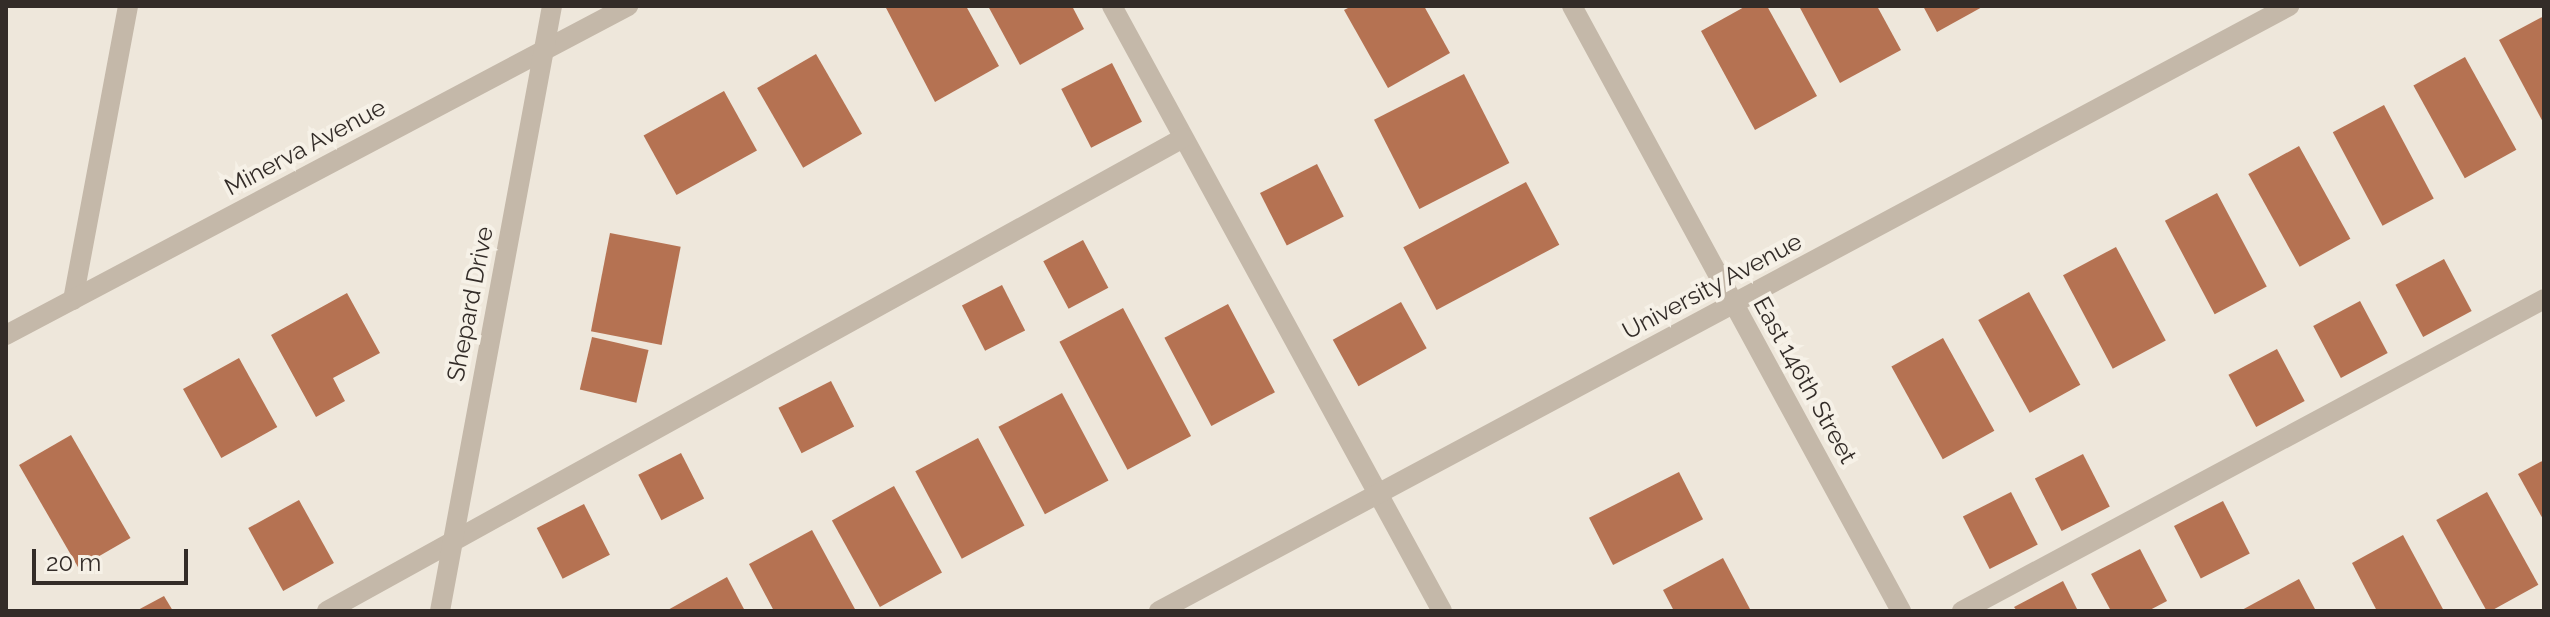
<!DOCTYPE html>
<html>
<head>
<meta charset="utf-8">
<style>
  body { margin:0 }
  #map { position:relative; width:2550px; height:617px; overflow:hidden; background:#eee7db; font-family:Raleway,sans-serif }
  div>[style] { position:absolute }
  .building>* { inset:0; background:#b57252; transform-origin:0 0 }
  .minor>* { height:20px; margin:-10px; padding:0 10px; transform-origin:10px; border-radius:10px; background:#c4b8a9 }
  span { translate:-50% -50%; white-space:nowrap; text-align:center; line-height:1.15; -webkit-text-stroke:8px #f6f1e7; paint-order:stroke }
  .street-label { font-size:24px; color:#332c28 }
  .frame { position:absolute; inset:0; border:8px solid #332c28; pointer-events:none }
  .scale { position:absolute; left:32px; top:549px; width:156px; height:36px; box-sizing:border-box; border:4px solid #332c28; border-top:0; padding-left:10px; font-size:24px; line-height:28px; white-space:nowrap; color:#332c28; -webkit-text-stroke:6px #f6f1e7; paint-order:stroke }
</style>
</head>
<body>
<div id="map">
  <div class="building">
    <i style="clip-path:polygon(885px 6px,966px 6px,999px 66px,935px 102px)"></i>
    <i style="clip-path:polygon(988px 6px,1072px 6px,1084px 29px,1020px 65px)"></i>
    <i style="clip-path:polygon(1352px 6px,1424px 6px,1450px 53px,1388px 88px,1344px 10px)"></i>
    <i style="clip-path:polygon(1746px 6px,1767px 6px,1817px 96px,1755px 130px,1701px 31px)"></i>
    <i style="clip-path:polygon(1799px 6px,1877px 6px,1901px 50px,1840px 83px)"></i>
    <i style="clip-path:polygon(1923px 6px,1984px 6px,1937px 32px)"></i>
    <i style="clip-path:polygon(2544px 16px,2544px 124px,2499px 40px)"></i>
    <i style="left:816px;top:54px;width:92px;height:68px;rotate:60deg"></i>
    <i style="left:2465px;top:57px;width:106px;height:59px;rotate:61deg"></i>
    <i style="left:1112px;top:63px;width:66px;height:57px;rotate:63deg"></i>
    <i style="left:1464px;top:74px;width:100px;height:101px;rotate:63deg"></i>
    <i style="left:724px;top:91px;width:68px;height:92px;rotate:61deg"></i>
    <i style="left:2384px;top:105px;width:106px;height:58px;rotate:62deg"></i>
    <i style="left:2299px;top:146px;width:106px;height:58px;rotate:61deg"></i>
    <i style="left:1317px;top:164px;width:59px;height:64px;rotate:63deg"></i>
    <i style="left:1526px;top:182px;width:71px;height:139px;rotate:62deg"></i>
    <i style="left:2217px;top:193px;width:106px;height:59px;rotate:62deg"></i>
    <i style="left:610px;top:233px;width:72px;height:100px;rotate:11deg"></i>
    <i style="left:1083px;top:240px;width:54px;height:45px;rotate:62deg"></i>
    <i style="left:2116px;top:247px;width:106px;height:60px;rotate:62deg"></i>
    <i style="left:2444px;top:259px;width:59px;height:55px;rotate:62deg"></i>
    <i style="left:1002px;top:285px;width:51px;height:45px;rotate:63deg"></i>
    <i style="left:2029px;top:292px;width:106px;height:58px;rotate:61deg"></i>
    <i style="clip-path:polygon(347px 293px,380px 353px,333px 378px,345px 401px,316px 417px,271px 335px)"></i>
    <i style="left:2360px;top:301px;width:59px;height:53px;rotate:62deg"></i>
    <i style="left:1401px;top:302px;width:53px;height:78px;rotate:61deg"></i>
    <i style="left:1228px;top:304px;width:100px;height:72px;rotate:62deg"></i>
    <i style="left:1123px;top:308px;width:145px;height:72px;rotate:62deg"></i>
    <i style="left:592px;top:337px;width:58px;height:54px;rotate:13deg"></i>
    <i style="left:1943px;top:338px;width:106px;height:59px;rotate:61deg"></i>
    <i style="left:2277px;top:349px;width:59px;height:55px;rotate:62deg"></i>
    <i style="left:239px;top:358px;width:79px;height:64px;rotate:61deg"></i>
    <i style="left:831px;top:381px;width:51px;height:59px;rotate:63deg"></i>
    <i style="left:1062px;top:393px;width:99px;height:72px;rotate:62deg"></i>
    <i style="left:71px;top:435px;width:119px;height:60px;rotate:60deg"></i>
    <i style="left:978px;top:438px;width:99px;height:71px;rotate:62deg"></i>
    <i style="left:681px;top:453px;width:51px;height:48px;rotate:63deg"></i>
    <i style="left:2083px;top:454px;width:59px;height:54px;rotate:63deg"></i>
    <i style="clip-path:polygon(2544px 460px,2544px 521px,2518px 474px)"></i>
    <i style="left:1679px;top:472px;width:53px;height:101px;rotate:63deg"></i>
    <i style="left:894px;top:486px;width:99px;height:71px;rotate:61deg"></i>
    <i style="left:2011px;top:492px;width:59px;height:54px;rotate:63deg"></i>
    <i style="left:2487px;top:492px;width:106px;height:58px;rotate:61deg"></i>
    <i style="left:299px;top:500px;width:72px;height:58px;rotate:61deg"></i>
    <i style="left:2223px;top:501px;width:59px;height:55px;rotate:63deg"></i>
    <i style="left:584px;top:504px;width:57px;height:53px;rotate:63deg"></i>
    <i style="clip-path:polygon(812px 530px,856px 611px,774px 611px,749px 564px)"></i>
    <i style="clip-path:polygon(2403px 535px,2444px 611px,2377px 611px,2352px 563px)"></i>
    <i style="clip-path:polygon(2140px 549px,2167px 601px,2148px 611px,2111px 611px,2091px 574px)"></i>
    <i style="clip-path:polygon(1723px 558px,1751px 611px,1674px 611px,1663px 590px)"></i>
    <i style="clip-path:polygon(727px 577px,745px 611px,666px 611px)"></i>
    <i style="clip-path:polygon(2299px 579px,2316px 611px,2240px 611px)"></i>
    <i style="clip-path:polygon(2063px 581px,2078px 611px,2017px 611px,2014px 607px)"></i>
    <i style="clip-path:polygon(164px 596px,173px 611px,136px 611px)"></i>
  </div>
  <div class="minor">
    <i style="left:1112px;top:6px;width:689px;rotate:61.39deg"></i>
    <i style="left:1572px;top:6px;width:689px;rotate:61.46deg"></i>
    <i style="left:73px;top:300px;width:299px;rotate:-79.4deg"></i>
    <i style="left:6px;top:335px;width:704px;rotate:-27.88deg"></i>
    <i style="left:327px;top:611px;width:978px;rotate:-28.92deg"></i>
    <i style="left:440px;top:611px;width:615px;rotate:-79.51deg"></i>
    <i style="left:1159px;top:611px;width:1282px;rotate:-28.16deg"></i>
    <i style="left:1962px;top:611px;width:660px;rotate:-28.19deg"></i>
  </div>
  <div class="street-label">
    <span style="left:305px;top:147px;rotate:-28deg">Minerva Avenue</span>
    <span style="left:1712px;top:286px;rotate:-28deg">University Avenue</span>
    <span style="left:470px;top:304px;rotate:-79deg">Shepard Drive</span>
    <span style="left:1805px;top:380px;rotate:61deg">East 146th Street</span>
  </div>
  <div class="frame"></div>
  <div class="scale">20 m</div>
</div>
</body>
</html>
